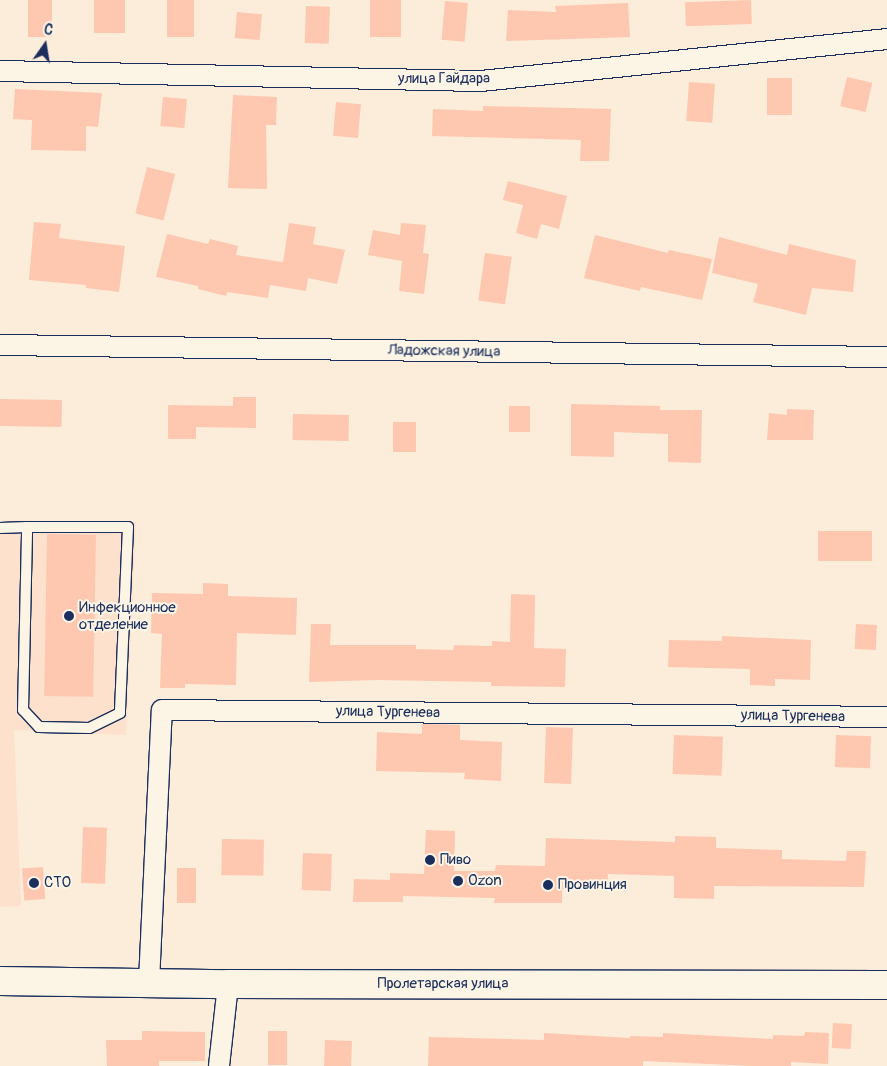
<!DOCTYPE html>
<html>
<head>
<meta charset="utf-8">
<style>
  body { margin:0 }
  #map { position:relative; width:887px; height:1066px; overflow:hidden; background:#fcecda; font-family:Pangolin,sans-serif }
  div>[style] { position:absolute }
  .built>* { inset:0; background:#fde1cd }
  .building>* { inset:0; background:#fec7b0; transform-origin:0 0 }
  .roads { filter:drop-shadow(1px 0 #1b2f5e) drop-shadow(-1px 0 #1b2f5e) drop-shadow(0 1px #1b2f5e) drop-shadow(0 -1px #1b2f5e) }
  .lane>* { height:10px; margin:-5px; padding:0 5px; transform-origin:5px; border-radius:5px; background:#fcf5e5 }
  .street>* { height:20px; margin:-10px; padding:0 10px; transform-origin:10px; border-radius:10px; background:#fcf5e5 }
  .secondary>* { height:28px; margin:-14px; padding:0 14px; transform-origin:14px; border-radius:14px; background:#fcf5e5 }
  .dots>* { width:14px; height:14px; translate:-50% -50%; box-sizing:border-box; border:2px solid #fcf5e5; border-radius:50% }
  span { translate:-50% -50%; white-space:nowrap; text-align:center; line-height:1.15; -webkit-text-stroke:4px #fcf5e5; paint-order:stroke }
  .street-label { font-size:15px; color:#1b2f5e }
  .poi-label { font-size:15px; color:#1b2f5e }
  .left { translate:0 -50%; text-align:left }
  .north { position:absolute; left:20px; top:20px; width:50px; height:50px; -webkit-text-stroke:4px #fcf5e5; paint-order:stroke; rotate:13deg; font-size:14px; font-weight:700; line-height:20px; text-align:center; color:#1b2f5e }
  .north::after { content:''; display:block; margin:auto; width:18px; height:22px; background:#1b2f5e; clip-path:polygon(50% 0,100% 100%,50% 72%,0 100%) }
</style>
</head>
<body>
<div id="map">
  <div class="built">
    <i style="clip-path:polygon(136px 522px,126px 735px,14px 730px,21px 906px,0 907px,0 523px)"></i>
  </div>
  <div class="building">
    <i style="left:28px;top:0;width:24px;height:37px"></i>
    <i style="left:94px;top:0;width:31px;height:33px"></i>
    <i style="left:167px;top:0;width:27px;height:37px"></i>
    <i style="left:370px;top:0;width:31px;height:37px"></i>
    <i style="left:751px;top:0;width:24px;height:66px;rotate:88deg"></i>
    <i style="left:445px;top:1px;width:23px;height:39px;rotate:5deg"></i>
    <i style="clip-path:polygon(628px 3px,630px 37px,506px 41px,508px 10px,556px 12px,555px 6px)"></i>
    <i style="left:306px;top:6px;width:24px;height:37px;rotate:2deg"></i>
    <i style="left:237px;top:12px;width:25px;height:26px;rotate:5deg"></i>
    <i style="left:847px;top:77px;width:26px;height:30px;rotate:13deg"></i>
    <i style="left:767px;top:78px;width:25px;height:37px"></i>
    <i style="left:689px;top:82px;width:26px;height:39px;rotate:4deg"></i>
    <i style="clip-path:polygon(15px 89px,102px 93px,98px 127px,86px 126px,86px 151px,31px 150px,32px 120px,13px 119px)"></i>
    <i style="clip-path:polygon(233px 95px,277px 97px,276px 125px,266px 125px,267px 189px,228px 188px)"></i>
    <i style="left:163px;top:97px;width:24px;height:29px;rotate:5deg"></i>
    <i style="left:336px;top:102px;width:25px;height:34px;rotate:5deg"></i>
    <i style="clip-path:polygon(483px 106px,611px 109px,609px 161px,580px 161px,581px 140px,432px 136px,433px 109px,483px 111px)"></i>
    <i style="left:147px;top:167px;width:29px;height:48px;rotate:14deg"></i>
    <i style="clip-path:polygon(508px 181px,567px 196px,559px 229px,541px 224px,537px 239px,516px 233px,523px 205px,503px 200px)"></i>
    <i style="clip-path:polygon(34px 222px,61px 224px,59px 238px,125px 246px,119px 292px,86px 288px,86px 285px,29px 280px)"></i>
    <i style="clip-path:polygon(289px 223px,316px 227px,313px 244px,345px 250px,337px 284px,308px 278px,306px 291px,270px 285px,268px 298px,227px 292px,226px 296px,198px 289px,198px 286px,156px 277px,167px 234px,208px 244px,210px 239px,238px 246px,236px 255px,283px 262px)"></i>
    <i style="clip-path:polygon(401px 223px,426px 225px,423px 253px,429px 254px,424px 294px,399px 291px,402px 261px,368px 255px,373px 230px,400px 235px)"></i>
    <i style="clip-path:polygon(595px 235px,668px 253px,669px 250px,712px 259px,702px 300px,641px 287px,640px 291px,584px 278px)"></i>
    <i style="clip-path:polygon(719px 237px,787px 255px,789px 244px,856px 260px,853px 292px,812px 288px,806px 315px,753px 302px,758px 284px,712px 273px)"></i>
    <i style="left:485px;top:253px;width:27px;height:48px;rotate:8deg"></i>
    <i style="clip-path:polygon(233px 397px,256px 397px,256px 428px,196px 427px,196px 439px,168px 439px,168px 405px,233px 406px)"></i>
    <i style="left:0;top:399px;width:62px;height:27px;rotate:1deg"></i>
    <i style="clip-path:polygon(571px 404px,660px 406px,660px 410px,702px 410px,701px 463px,668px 462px,668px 434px,614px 432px,614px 457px,571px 456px)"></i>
    <i style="left:509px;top:406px;width:21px;height:26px"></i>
    <i style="clip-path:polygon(787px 409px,814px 410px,813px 440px,767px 440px,769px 413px,787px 415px)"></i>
    <i style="left:293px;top:414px;width:56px;height:26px;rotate:1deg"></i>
    <i style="left:393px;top:422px;width:23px;height:30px"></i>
    <i style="left:818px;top:531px;width:54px;height:30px"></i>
    <i style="left:47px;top:534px;width:49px;height:162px;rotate:1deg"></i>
    <i style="clip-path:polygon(203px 583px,228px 584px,228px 596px,297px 598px,296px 635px,237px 633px,236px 685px,185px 684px,185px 688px,160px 688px,162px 634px,151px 633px,152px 593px,203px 594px)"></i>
    <i style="clip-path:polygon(511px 594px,535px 595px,534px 648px,566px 649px,565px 687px,491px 686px,491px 682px,377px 680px,309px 682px,311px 624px,331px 624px,330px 645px,416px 645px,416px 649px,453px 650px,454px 645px,492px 646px,492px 641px,510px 642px)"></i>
    <i style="left:856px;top:624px;width:21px;height:25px;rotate:3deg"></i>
    <i style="clip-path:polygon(722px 636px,811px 640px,810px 680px,775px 679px,775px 686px,750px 685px,750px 669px,668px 667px,669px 640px,722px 641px)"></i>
    <i style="clip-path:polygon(422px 724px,460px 725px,460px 740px,502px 742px,501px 781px,464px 779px,465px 773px,376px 771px,377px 732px,422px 734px)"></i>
    <i style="left:546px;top:727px;width:27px;height:56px;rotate:2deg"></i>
    <i style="left:674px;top:735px;width:49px;height:39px;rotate:2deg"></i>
    <i style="left:836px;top:735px;width:35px;height:32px;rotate:2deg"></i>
    <i style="left:83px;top:827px;width:24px;height:56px;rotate:2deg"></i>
    <i style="clip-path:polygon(426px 830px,455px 831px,454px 871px,495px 871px,496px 865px,545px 866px,546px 838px,675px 842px,675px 836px,716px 837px,716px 848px,782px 850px,782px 859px,846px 861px,847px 851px,866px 851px,864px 887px,714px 886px,714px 899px,674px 898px,674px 876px,608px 874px,607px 890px,562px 889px,562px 903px,494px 903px,495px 898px,403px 896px,403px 902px,353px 902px,354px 879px,390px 880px,390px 873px,424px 874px)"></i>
    <i style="left:222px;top:839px;width:42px;height:36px;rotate:1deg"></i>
    <i style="left:303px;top:853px;width:29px;height:37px;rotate:2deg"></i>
    <i style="left:43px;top:867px;width:32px;height:21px;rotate:86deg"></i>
    <i style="left:177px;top:868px;width:19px;height:35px"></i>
    <i style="left:833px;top:1023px;width:19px;height:25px;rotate:3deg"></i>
    <i style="clip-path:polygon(142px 1031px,205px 1032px,205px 1061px,159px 1061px,159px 1066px,107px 1066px,106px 1040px,142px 1040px)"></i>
    <i style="left:268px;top:1031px;width:19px;height:34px"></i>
    <i style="clip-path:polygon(805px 1032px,829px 1033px,828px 1064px,791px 1062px,791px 1066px,753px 1066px,643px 1061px,643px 1066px,428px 1066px,429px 1037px,544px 1040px,544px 1033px,630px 1038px,630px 1036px,663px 1037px,663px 1033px,773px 1039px,773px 1035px,804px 1036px)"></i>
    <i style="left:325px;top:1040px;width:27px;height:26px;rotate:2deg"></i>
  </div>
  <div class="roads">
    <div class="lane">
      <i style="left:0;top:528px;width:27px;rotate:-2deg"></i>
      <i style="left:27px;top:527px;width:101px"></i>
      <i style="left:128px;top:527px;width:186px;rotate:92.5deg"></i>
      <i style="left:120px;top:713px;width:34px;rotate:154deg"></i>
      <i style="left:89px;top:728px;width:50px;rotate:-178.9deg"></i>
      <i style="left:39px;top:727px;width:23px;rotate:-133deg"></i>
      <i style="left:23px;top:710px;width:183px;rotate:-88.7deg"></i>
    </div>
    <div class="street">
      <i style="left:0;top:71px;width:481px;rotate:1.2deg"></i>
      <i style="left:481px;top:81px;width:408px;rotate:-5.9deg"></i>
      <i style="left:0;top:345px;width:887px;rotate:0.78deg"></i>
      <i style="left:149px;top:982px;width:272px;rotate:-87.3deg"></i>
      <i style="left:162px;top:710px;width:725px;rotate:0.55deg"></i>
      <i style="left:219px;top:1066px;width:82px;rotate:-83.7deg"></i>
    </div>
    <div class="secondary">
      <i style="left:0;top:981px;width:228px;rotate:0.8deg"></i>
      <i style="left:228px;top:984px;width:659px;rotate:0.09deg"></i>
    </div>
  </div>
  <div class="dots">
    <i style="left:69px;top:616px;background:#1b2f5e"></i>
    <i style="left:430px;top:860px;background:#1b2f5e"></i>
    <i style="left:458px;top:881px;background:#1b2f5e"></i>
    <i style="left:34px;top:883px;background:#1b2f5e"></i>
    <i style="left:548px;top:885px;background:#1b2f5e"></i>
  </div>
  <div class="street-label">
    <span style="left:444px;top:79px">улица Гайдара</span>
    <span style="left:444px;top:351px;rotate:1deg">Ладожская улица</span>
    <span style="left:388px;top:712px;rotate:1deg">улица Тургенева</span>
    <span style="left:793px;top:716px;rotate:1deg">улица Тургенева</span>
    <span style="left:443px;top:984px">Пролетарская улица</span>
  </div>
  <div class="poi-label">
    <span class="left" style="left:79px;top:616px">Инфекционное<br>отделение</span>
    <span class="left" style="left:440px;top:860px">Пиво</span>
    <span class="left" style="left:468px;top:881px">Ozon</span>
    <span class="left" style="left:44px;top:883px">СТО</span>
    <span class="left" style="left:558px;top:885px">Провинция</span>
  </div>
  <div class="north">С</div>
</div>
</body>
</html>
